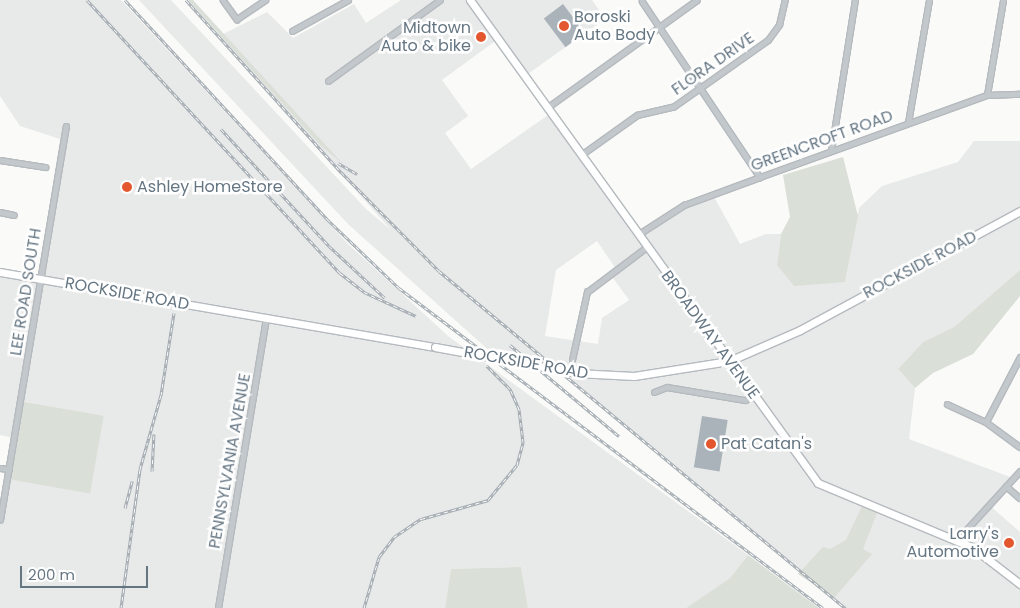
<!DOCTYPE html>
<html>
<head>
<meta charset="utf-8">
<style>
  body { margin:0 }
  #map { position:relative; width:1020px; height:608px; overflow:hidden; background:#fafaf8; font-family:Poppins,sans-serif }
  div>[style] { position:absolute }
  .built>* { inset:0; background:#e8e9e9 }
  .green>* { inset:0; background:#dadfd7; transform-origin:0 0 }
  .building>* { inset:0; background:#aab3b9; transform-origin:0 0 }
  .roads { filter:drop-shadow(1px 0 #b5babe) drop-shadow(-1px 0 #b5babe) drop-shadow(0 1px #b5babe) drop-shadow(0 -1px #b5babe) }
  .minor>* { height:4.5px; margin:-2.25px; padding:0 2.25px; transform-origin:2.25px; border-radius:2.25px; background:#c3c8cc }
  .primary>* { height:7px; margin:-3.5px; padding:0 3.5px; transform-origin:3.5px; border-radius:3.5px; background:#fff }
  .rail>* { height:3px; margin-top:-1.5px; transform-origin:0; background:repeating-linear-gradient(90deg,#fff 0 4px,#a2aab0 0 8px); box-sizing:border-box; border-block:1px solid #a2aab0 }
  .bridges { filter:drop-shadow(1px 0 #b5babe) drop-shadow(-1px 0 #b5babe) drop-shadow(0 1px #b5babe) drop-shadow(0 -1px #b5babe) }
  .primary-bridge>* { height:7px; margin:-3.5px; padding:0 3.5px; transform-origin:3.5px; border-radius:3.5px; background:#fff }
  .dots>* { width:14px; height:14px; translate:-50% -50%; box-sizing:border-box; border:2px solid #fff; border-radius:50% }
  span { translate:-50% -50%; white-space:nowrap; text-align:center; line-height:1.15; -webkit-text-stroke:5px #fff; paint-order:stroke }
  .poi-label { font-size:16px; color:#657683 }
  .left { translate:0 -50%; text-align:left }
  .right { translate:-100% -50%; text-align:right }
  .street-label { font-size:16px; color:#657683 }
  .scale { position:absolute; left:20px; top:566px; width:128px; height:22px; box-sizing:border-box; border:2px solid #657683; border-top:0; padding-left:6px; font-size:15px; line-height:18px; white-space:nowrap; color:#657683; -webkit-text-stroke:4px #fff; paint-order:stroke }
</style>
</head>
<body>
<div id="map">
  <div class="built">
    <i style="clip-path:polygon(0 0,121px 0,348px 244px,448px 336px,748px 555px,730px 578px,686px 608px,528px 608px,521px 567px,451px 569px,445px 608px,0 608px,0 520px,7px 479px,104px 416px,21px 401px,14px 438px,0 435px,0 272px,38px 278px,60px 139px,20px 126px,0 96px)"></i>
    <i style="clip-path:polygon(evenodd,139px 0,171px 0,366px 209px,391px 230px,219px 36px,267px 12px,293px 38px,354px 4px,366px 23px,401px 0,592px 0,605px 19px,525px 76px,498px 39px,442px 80px,468px 116px,445px 133px,471px 169px,551px 113px,638px 234px,669px 213px,713px 195px,740px 244px,766px 234px,781px 234px,777px 265px,845px 282px,859px 208px,882px 186px,958px 162px,974px 141px,1020px 141px,1020px 270px,954px 327px,923px 342px,898px 369px,915px 388px,909px 439px,1013px 478px,988px 504px,1020px 532px,1020px 608px,844px 608px,561px 371px,494px 355px,348px 224px,139px 0,597px 241px,616px 269px,610px 274px,629px 300px,602px 318px,598px 344px,545px 336px,556px 270px,597px 241px)"></i>
  </div>
  <div class="green">
    <i style="clip-path:polygon(188px 0,193px 0,343px 164px,321px 146px)"></i>
    <i style="clip-path:polygon(843px 157px,858px 216px,845px 282px,794px 286px,777px 265px,781px 234px,790px 217px,783px 175px)"></i>
    <i style="clip-path:polygon(1020px 270px,1020px 296px,973px 354px,933px 373px,915px 388px,898px 369px,923px 342px,954px 327px)"></i>
    <i style="left:20px;top:401px;width:85px;height:79px;rotate:10deg"></i>
    <i style="clip-path:polygon(864px 502px,879px 508px,863px 549px,872px 554px,834px 598px,798px 574px,823px 547px,830px 549px,846px 540px)"></i>
    <i style="clip-path:polygon(748px 555px,800px 594px,819px 608px,686px 608px,730px 578px)"></i>
    <i style="clip-path:polygon(521px 567px,528px 608px,445px 608px,451px 569px)"></i>
  </div>
  <div class="building">
    <i style="left:563px;top:4px;width:36px;height:24px;rotate:53deg"></i>
    <i style="left:702px;top:416px;width:26px;height:52px;rotate:9deg"></i>
  </div>
  <div class="roads">
    <div class="minor">
      <i style="left:223px;top:0;width:24px;rotate:54deg"></i>
      <i style="left:237px;top:19px;width:34px;rotate:-34deg"></i>
      <i style="left:642px;top:1px;width:212px;rotate:56.2deg"></i>
      <i style="left:292px;top:31px;width:64px;rotate:-29deg"></i>
      <i style="left:328px;top:81px;width:138px;rotate:-35.9deg"></i>
      <i style="left:987px;top:95px;width:96px;rotate:-80.4deg"></i>
      <i style="left:548px;top:107px;width:183px;rotate:-35.7deg"></i>
      <i style="left:908px;top:123px;width:125px;rotate:-80.3deg"></i>
      <i style="left:831px;top:151px;width:153px;rotate:-81deg"></i>
      <i style="left:581px;top:155px;width:69px;rotate:-35.5deg"></i>
      <i style="left:637px;top:115px;width:37px;rotate:-13deg"></i>
      <i style="left:673px;top:107px;width:116px;rotate:-35.2deg"></i>
      <i style="left:768px;top:40px;width:19px;rotate:-54deg"></i>
      <i style="left:779px;top:25px;width:26px;rotate:-77deg"></i>
      <i style="left:0;top:160px;width:46px;rotate:8.8deg"></i>
      <i style="left:0;top:212px;width:14px;rotate:12deg"></i>
      <i style="left:639px;top:234px;width:54px;rotate:-32.8deg"></i>
      <i style="left:684px;top:205px;width:81px;rotate:-20.2deg"></i>
      <i style="left:760px;top:177px;width:241px;rotate:-19.9deg"></i>
      <i style="left:987px;top:95px;width:33px;rotate:-2deg"></i>
      <i style="left:572px;top:360px;width:70px;rotate:-77.6deg"></i>
      <i style="left:587px;top:292px;width:75px;rotate:-36.9deg"></i>
      <i style="left:654px;top:392px;width:14px;rotate:-21deg"></i>
      <i style="left:667px;top:387px;width:79px;rotate:9.5deg"></i>
      <i style="left:745px;top:400px;width:10px;rotate:-24deg"></i>
      <i style="left:947px;top:404px;width:43px;rotate:24.8deg"></i>
      <i style="left:986px;top:422px;width:42px;rotate:36.3deg"></i>
      <i style="left:986px;top:422px;width:73px;rotate:-62.4deg"></i>
      <i style="left:0;top:468px;width:9px;rotate:6deg"></i>
      <i style="left:1006px;top:486px;width:18px;rotate:41deg"></i>
      <i style="left:0;top:520px;width:399px;rotate:-80.5deg"></i>
      <i style="left:957px;top:540px;width:93px;rotate:-47.6deg"></i>
      <i style="left:218px;top:608px;width:294px;rotate:-80.6deg"></i>
    </div>
    <div class="primary">
      <i style="left:470px;top:0;width:595px;rotate:54.23deg"></i>
      <i style="left:818px;top:483px;width:167px;rotate:22.6deg"></i>
      <i style="left:972px;top:547px;width:61px;rotate:37.6deg"></i>
      <i style="left:0;top:272px;width:441px;rotate:9.8deg"></i>
      <i style="left:576px;top:373px;width:58px;rotate:3deg"></i>
      <i style="left:634px;top:376px;width:96px;rotate:-9deg"></i>
      <i style="left:729px;top:361px;width:77px;rotate:-23.6deg"></i>
      <i style="left:800px;top:330px;width:250px;rotate:-28.4deg"></i>
    </div>
  </div>
  <div class="rail">
    <i style="left:87px;top:0;width:372px;rotate:47.2deg"></i>
    <i style="left:340px;top:273px;width:31px;rotate:38deg"></i>
    <i style="left:364px;top:292px;width:57px;rotate:24.8deg"></i>
    <i style="left:125px;top:0;width:298px;rotate:47.3deg"></i>
    <i style="left:327px;top:219px;width:100px;rotate:43.8deg"></i>
    <i style="left:399px;top:288px;width:531px;rotate:37.04deg"></i>
    <i style="left:186px;top:0;width:232px;rotate:48deg"></i>
    <i style="left:341px;top:172px;width:139px;rotate:45.3deg"></i>
    <i style="left:439px;top:271px;width:528px;rotate:39.69deg"></i>
    <i style="left:221px;top:129px;width:159px;rotate:47.3deg"></i>
    <i style="left:329px;top:246px;width:76px;rotate:42.9deg"></i>
    <i style="left:338px;top:163px;width:22px;rotate:30deg"></i>
    <i style="left:510px;top:345px;width:142px;rotate:39.9deg"></i>
    <i style="left:152px;top:471px;width:37px;rotate:-87deg"></i>
    <i style="left:125px;top:508px;width:28px;rotate:-75deg"></i>
    <i style="left:121px;top:608px;width:140px;rotate:-82.2deg"></i>
    <i style="left:140px;top:469px;width:77px;rotate:-74.2deg"></i>
    <i style="left:161px;top:395px;width:83px;rotate:-81deg"></i>
    <i style="left:364px;top:608px;width:53px;rotate:-73.6deg"></i>
    <i style="left:379px;top:557px;width:25px;rotate:-53deg"></i>
    <i style="left:394px;top:537px;width:32px;rotate:-34deg"></i>
    <i style="left:421px;top:519px;width:70px;rotate:-15.8deg"></i>
    <i style="left:488px;top:500px;width:45px;rotate:-50.4deg"></i>
    <i style="left:517px;top:465px;width:24px;rotate:-75deg"></i>
    <i style="left:523px;top:442px;width:33px;rotate:-97deg"></i>
    <i style="left:519px;top:409px;width:22px;rotate:-114deg"></i>
    <i style="left:510px;top:389px;width:33px;rotate:-135deg"></i>
  </div>
  <div class="bridges">
    <div class="primary-bridge">
      <i style="left:435px;top:347px;width:143px;rotate:10.4deg"></i>
    </div>
  </div>
  <div class="dots">
    <i style="left:564px;top:26px;background:#e4572e"></i>
    <i style="left:481px;top:37px;background:#e4572e"></i>
    <i style="left:127px;top:187px;background:#e4572e"></i>
    <i style="left:711px;top:444px;background:#e4572e"></i>
    <i style="left:1009px;top:543px;background:#e4572e"></i>
  </div>
  <div class="poi-label">
    <span class="left" style="left:574px;top:26px">Boroski<br>Auto Body</span>
    <span class="right" style="left:471px;top:37px">Midtown<br>Auto &amp; bike</span>
    <span class="left" style="left:137px;top:187px">Ashley HomeStore</span>
    <span class="left" style="left:721px;top:444px">Pat Catan's</span>
    <span class="right" style="left:999px;top:543px">Larry's<br>Automotive</span>
  </div>
  <div class="street-label">
    <span style="left:713px;top:64px;rotate:-35deg">FLORA DRIVE</span>
    <span style="left:822px;top:141px;rotate:-20deg">GREENCROFT ROAD</span>
    <span style="left:920px;top:265px;rotate:-28deg">ROCKSIDE ROAD</span>
    <span style="left:26px;top:292px;rotate:-81deg">LEE ROAD SOUTH</span>
    <span style="left:127px;top:294px;rotate:10deg">ROCKSIDE ROAD</span>
    <span style="left:710px;top:335px;rotate:54deg">BROADWAY AVENUE</span>
    <span style="left:526px;top:363px;rotate:10deg">ROCKSIDE ROAD</span>
    <span style="left:230px;top:461px;rotate:-80deg">PENNSYLVANIA AVENUE</span>
  </div>
  <div class="scale">200 m</div>
</div>
</body>
</html>
